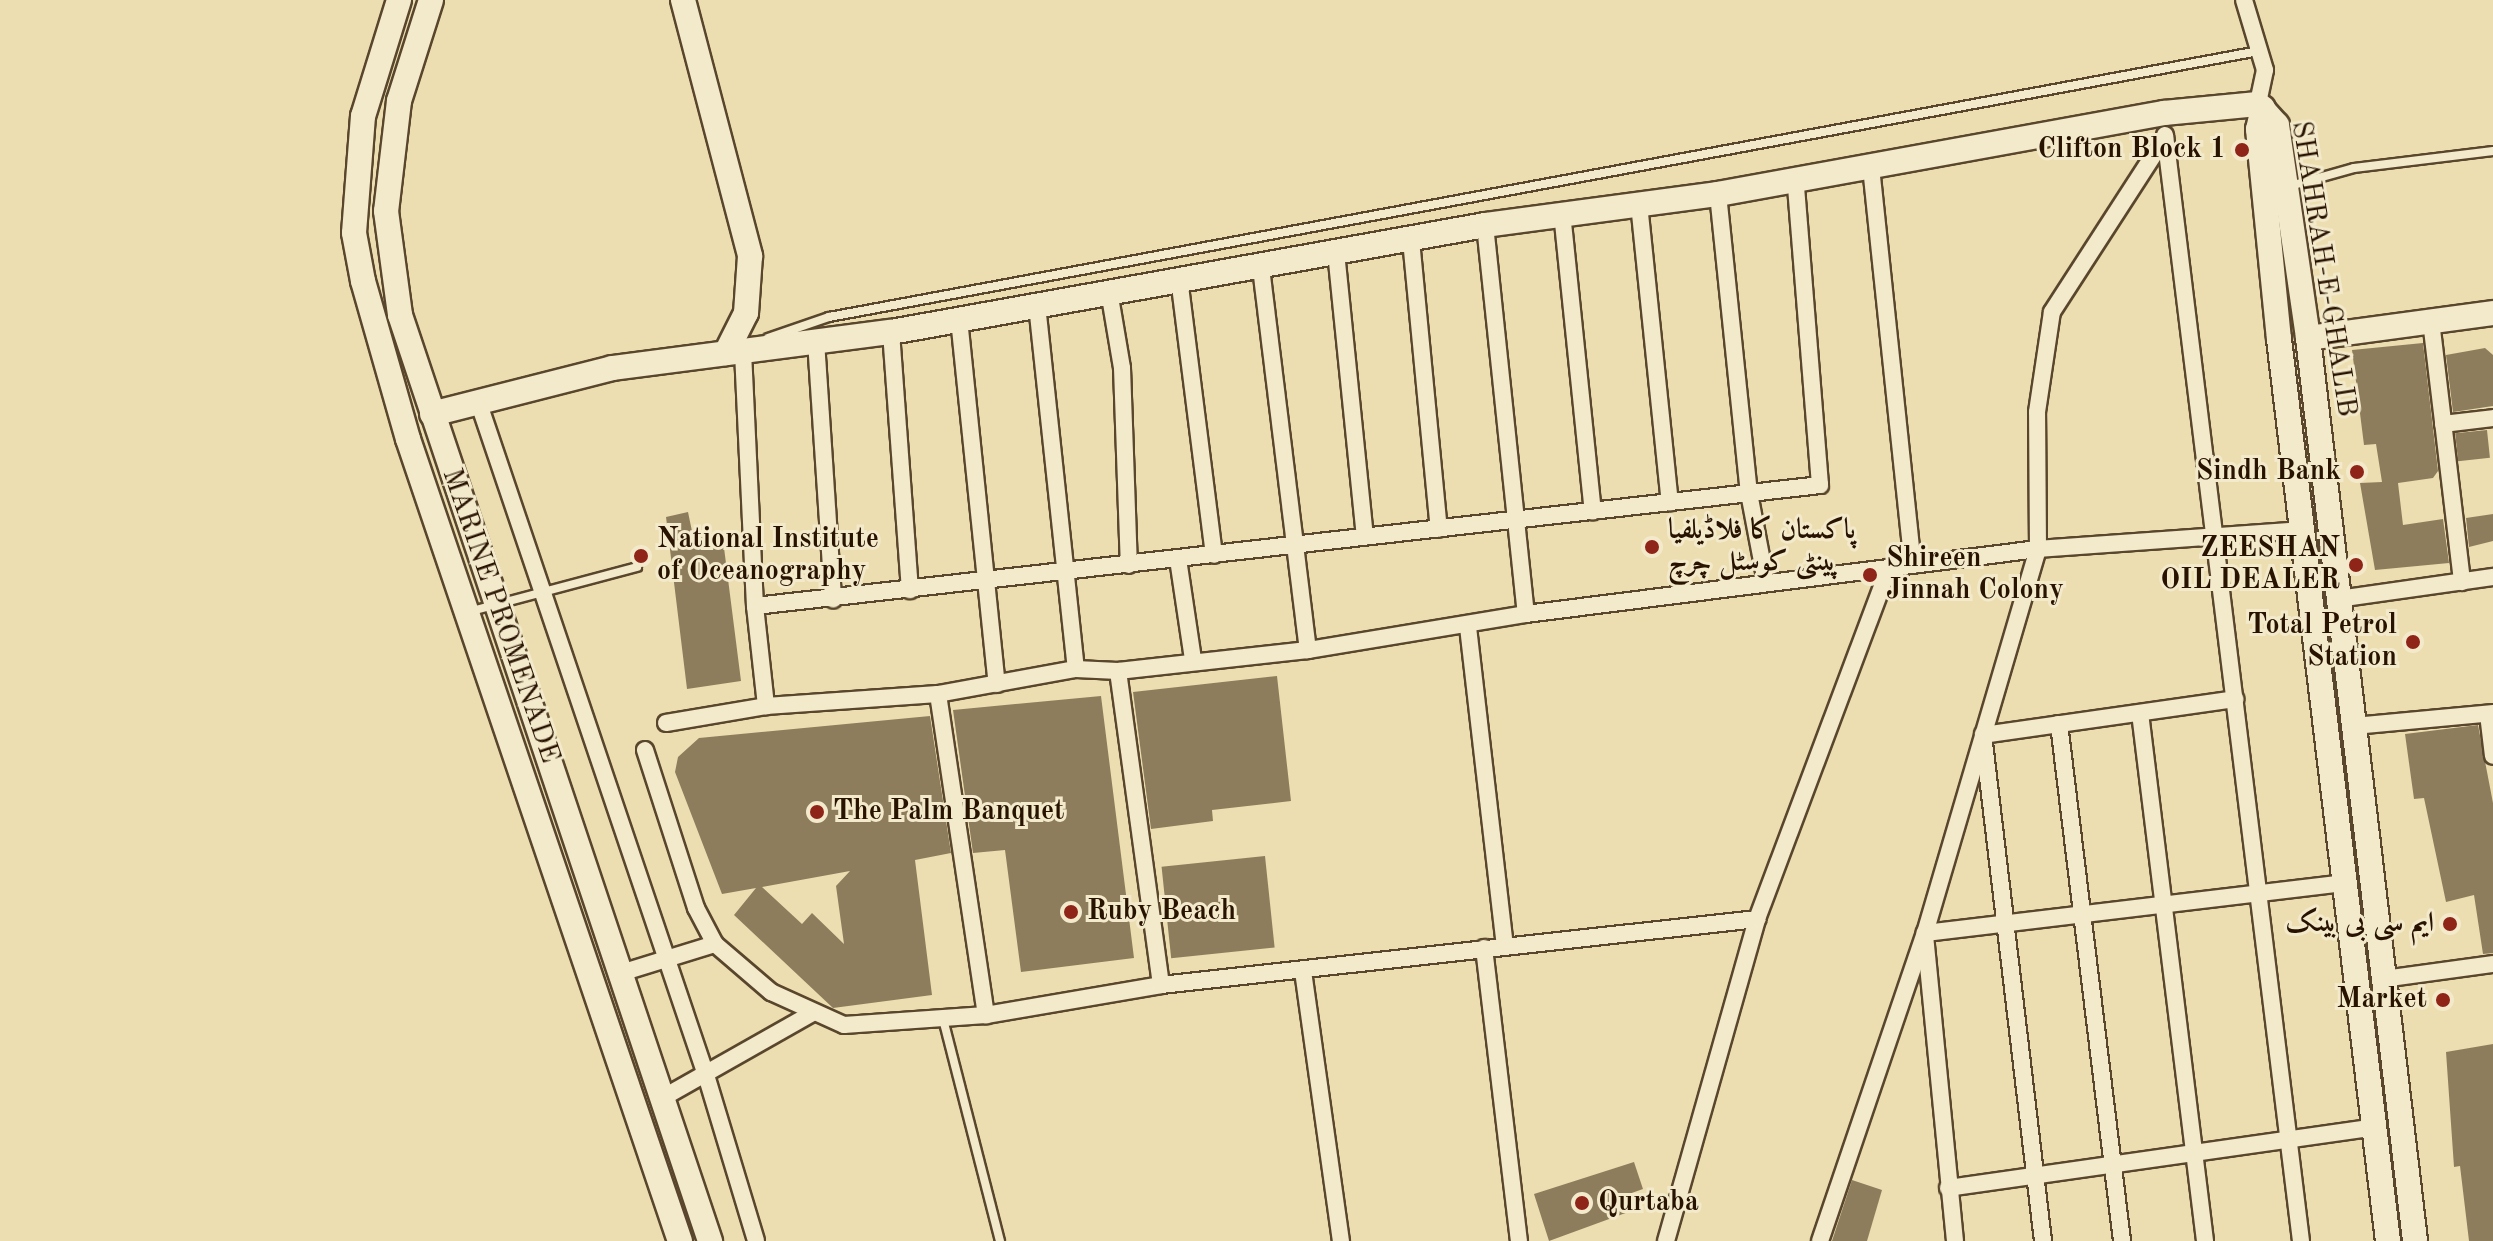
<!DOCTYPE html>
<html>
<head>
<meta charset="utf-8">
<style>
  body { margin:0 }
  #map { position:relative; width:2493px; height:1241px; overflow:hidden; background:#ecdeb0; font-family:"Old Standard TT",Amiri,serif }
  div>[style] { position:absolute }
  .building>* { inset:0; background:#8e7d5c; transform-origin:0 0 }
  .roads { filter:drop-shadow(2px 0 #59462c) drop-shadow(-2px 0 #59462c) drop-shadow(0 2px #59462c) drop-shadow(0 -2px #59462c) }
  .lane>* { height:8px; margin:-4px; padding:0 4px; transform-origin:4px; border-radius:4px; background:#f3eacc }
  .street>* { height:16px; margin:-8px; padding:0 8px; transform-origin:8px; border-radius:8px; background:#f3eacc }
  .secondary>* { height:24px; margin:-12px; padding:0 12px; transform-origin:12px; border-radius:12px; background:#f3eacc }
  .dots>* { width:22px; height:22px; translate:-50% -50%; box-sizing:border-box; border:4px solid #f3eacc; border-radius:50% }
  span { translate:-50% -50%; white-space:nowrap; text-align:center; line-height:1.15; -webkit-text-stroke:6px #f3eacc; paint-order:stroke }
  .poi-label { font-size:28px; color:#281300; font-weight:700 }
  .right { translate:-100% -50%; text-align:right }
  .left { translate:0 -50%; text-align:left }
  .street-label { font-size:28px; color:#281300 }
</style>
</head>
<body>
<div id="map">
  <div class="building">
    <i style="clip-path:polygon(2423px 343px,2438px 471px,2433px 478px,2398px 483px,2403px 525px,2443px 519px,2449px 563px,2375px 570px,2360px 483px,2382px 482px,2376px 444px,2364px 445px,2352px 350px)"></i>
    <i style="clip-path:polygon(2485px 348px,2493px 355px,2493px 406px,2453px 412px,2446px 355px)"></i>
    <i style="left:2487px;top:430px;width:28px;height:32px;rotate:84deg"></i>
    <i style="clip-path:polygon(688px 512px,693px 536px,722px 532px,741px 681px,687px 689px,666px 517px)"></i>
    <i style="clip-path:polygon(2493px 514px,2493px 541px,2469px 547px,2466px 518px)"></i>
    <i style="clip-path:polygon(1277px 676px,1291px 801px,1212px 810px,1213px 821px,1151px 829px,1133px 692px)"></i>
    <i style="clip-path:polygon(1101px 696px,1134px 958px,1021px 972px,1005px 850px,973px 853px,953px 710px)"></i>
    <i style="clip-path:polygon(evenodd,930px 716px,951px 853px,915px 860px,932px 995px,833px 1008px,734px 915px,756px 888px,722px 894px,675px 772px,678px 757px,699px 738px,930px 716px,850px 871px,836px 886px,844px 944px,812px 913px,802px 924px,762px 887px,850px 871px)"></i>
    <i style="clip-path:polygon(2478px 725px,2493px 803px,2493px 953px,2483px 954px,2474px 895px,2446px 902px,2424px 798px,2414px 799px,2405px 734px)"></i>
    <i style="left:1265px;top:856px;width:92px;height:104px;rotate:84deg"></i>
    <i style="clip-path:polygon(2493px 1044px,2493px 1241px,2469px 1241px,2460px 1166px,2454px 1167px,2446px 1052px)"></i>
    <i style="clip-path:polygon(1634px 1162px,1643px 1189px,1626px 1195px,1631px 1211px,1549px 1241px,1534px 1194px)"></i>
    <i style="clip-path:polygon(1852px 1180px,1882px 1190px,1867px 1241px,1832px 1241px)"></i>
  </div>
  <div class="roads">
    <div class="lane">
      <i style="left:2290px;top:186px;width:66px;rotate:-15.7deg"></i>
      <i style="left:2354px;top:168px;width:140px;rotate:-7deg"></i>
      <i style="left:768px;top:338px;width:65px;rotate:-19deg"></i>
      <i style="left:829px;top:317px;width:1455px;rotate:-10.54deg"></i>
      <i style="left:468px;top:612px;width:175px;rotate:-14.9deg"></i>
      <i style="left:943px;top:1019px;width:229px;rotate:75.6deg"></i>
    </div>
    <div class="street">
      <i style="left:2244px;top:0;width:73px;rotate:73.3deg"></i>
      <i style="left:2265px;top:70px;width:35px;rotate:102deg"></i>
      <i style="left:2165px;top:135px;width:1114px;rotate:82.99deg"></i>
      <i style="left:1871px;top:167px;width:400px;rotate:84deg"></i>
      <i style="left:1718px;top:194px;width:301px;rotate:84.1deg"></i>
      <i style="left:1749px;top:493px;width:91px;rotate:79.2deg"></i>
      <i style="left:1639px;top:204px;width:300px;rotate:84.1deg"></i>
      <i style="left:1562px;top:213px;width:300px;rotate:84.1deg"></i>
      <i style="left:1485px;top:225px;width:391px;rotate:84deg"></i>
      <i style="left:1411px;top:240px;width:290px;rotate:84.5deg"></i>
      <i style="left:1336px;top:252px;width:286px;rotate:84.2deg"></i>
      <i style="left:1261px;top:268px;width:385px;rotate:83deg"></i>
      <i style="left:1179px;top:278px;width:279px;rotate:82.8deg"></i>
      <i style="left:1109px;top:291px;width:78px;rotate:80.4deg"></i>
      <i style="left:1122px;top:368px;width:197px;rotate:88deg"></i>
      <i style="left:1037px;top:305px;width:366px;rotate:83.9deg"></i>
      <i style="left:959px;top:319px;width:367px;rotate:84.1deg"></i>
      <i style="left:2431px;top:321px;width:263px;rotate:83.2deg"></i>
      <i style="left:891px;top:332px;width:259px;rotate:85.8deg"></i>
      <i style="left:816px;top:341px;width:259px;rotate:86.2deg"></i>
      <i style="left:743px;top:352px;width:254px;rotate:87.3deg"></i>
      <i style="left:755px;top:606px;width:101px;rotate:83.7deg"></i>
      <i style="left:478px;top:401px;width:712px;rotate:71.31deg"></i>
      <i style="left:706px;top:1075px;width:173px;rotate:73.2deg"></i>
      <i style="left:2443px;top:424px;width:50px;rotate:-6.8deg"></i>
      <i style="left:1178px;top:559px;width:101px;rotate:81.5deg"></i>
      <i style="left:2338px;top:599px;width:157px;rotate:-8.1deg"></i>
      <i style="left:755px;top:606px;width:1072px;rotate:-6.48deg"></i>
      <i style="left:1820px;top:485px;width:309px;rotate:-94.6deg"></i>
      <i style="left:1468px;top:627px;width:320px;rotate:83.4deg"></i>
      <i style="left:1118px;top:671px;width:317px;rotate:82.2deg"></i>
      <i style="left:938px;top:694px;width:325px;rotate:81.5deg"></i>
      <i style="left:2140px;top:713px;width:532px;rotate:82.98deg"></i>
      <i style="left:2488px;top:714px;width:42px;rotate:83.2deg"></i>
      <i style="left:666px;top:723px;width:101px;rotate:-9.6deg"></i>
      <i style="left:766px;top:706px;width:172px;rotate:-4deg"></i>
      <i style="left:938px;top:694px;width:140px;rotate:-10.3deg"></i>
      <i style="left:1076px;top:669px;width:42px;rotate:2.7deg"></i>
      <i style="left:1118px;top:671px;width:191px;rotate:-6.3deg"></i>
      <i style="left:1308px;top:650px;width:221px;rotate:-9.4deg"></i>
      <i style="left:1526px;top:614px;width:516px;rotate:-7.24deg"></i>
      <i style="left:2038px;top:549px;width:265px;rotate:-4.1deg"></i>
      <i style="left:2059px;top:724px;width:521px;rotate:83.05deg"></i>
      <i style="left:2354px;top:726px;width:140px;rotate:-5.3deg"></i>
      <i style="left:645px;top:750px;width:166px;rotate:72.1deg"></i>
      <i style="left:696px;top:908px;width:41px;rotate:62.2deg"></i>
      <i style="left:715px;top:944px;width:74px;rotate:40.6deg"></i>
      <i style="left:771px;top:992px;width:80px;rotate:24.3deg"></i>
      <i style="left:844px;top:1025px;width:142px;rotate:-4deg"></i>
      <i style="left:986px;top:1015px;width:178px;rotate:-9.7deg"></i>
      <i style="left:1161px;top:985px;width:600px;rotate:-6.32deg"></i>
      <i style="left:1484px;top:948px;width:295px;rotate:83.2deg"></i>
      <i style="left:1303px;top:971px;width:273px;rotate:82deg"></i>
      <i style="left:624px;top:972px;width:95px;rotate:-17.1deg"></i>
      <i style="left:2383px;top:979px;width:111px;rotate:-7.8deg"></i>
      <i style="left:664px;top:1097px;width:169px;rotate:-29.5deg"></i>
      <i style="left:1948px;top:1188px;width:430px;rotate:-8.1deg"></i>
      <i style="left:1666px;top:1241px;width:335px;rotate:-74.2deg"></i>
      <i style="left:1757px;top:919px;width:375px;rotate:-69.4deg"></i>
      <i style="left:1820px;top:1241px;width:325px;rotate:-71.2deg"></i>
      <i style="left:1925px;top:933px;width:400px;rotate:-73.6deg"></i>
      <i style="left:2038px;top:549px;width:137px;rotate:-90.4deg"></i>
      <i style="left:2037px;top:412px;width:101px;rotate:-81.5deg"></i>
      <i style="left:2052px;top:312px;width:208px;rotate:-57.1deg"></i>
      <i style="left:1955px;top:1241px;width:309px;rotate:-95.6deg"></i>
      <i style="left:1925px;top:933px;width:422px;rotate:-6.8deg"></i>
      <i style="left:2043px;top:1241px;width:510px;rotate:-96.76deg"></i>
      <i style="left:1983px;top:735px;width:255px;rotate:-8.1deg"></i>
    </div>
    <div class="secondary">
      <i style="left:399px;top:0;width:121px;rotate:107.2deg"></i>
      <i style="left:363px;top:116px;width:117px;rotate:94.4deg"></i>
      <i style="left:354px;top:233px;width:49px;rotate:79.4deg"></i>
      <i style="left:363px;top:281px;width:164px;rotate:74.1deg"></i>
      <i style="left:408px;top:439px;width:847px;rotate:71.27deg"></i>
      <i style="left:431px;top:0;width:106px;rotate:107.6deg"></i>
      <i style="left:399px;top:101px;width:111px;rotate:96.7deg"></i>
      <i style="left:386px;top:211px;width:105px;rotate:82.3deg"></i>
      <i style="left:400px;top:315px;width:977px;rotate:71.49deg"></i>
      <i style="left:683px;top:0;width:265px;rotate:75.3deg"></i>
      <i style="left:750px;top:256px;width:57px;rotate:94deg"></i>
      <i style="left:746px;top:313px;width:45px;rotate:116.6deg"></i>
      <i style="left:2263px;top:108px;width:22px;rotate:103deg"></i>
      <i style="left:2258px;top:129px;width:211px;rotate:84.3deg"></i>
      <i style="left:2279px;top:339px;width:909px;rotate:83.11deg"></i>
      <i style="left:2308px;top:338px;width:187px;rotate:-7.7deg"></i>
      <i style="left:432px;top:414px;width:186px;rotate:-14.3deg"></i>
      <i style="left:612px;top:368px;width:281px;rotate:-7.4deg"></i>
      <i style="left:891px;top:332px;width:604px;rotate:-10.21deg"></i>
      <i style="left:1485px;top:225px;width:235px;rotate:-7.6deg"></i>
      <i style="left:1718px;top:194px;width:453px;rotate:-10.3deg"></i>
      <i style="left:2164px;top:113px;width:94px;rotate:-5.5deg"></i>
      <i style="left:2258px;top:104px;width:28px;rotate:48deg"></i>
      <i style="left:2277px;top:125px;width:215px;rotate:81.7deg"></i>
      <i style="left:2308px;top:338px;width:909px;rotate:83.24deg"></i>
    </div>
  </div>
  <div class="dots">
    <i style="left:2242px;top:150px;background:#8f2418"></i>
    <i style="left:2357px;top:472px;background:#8f2418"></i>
    <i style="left:1652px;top:547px;background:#8f2418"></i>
    <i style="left:641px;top:556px;background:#8f2418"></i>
    <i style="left:2356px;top:565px;background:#8f2418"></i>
    <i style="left:1870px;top:575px;background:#8f2418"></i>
    <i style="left:2413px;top:642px;background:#8f2418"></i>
    <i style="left:817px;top:812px;background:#8f2418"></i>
    <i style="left:1071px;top:912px;background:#8f2418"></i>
    <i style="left:2450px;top:924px;background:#8f2418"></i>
    <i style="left:2443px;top:1000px;background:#8f2418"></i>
    <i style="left:1582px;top:1203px;background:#8f2418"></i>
  </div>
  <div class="poi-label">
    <span class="right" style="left:2226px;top:150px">Clifton Block 1</span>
    <span class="right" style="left:2341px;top:472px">Sindh Bank</span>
    <span class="left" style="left:1668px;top:547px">پاکستان کا فلاڈیلفیا<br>پینٹی کوسٹل چرچ</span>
    <span class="left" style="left:657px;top:556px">National Institute<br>of Oceanography</span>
    <span class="right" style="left:2340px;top:565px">ZEESHAN<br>OIL DEALER</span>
    <span class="left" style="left:1886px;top:575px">Shireen<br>Jinnah Colony</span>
    <span class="right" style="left:2397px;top:642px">Total Petrol<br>Station</span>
    <span class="left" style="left:833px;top:812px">The Palm Banquet</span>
    <span class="left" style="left:1087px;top:912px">Ruby Beach</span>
    <span class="right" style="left:2434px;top:924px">ایم سی بی بینک</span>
    <span class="right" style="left:2427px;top:1000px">Market</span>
    <span class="left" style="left:1598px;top:1203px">Qurtaba</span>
  </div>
  <div class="street-label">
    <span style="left:2323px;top:269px;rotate:81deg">SHAHRAH-E-GHALIB</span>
    <span style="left:500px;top:616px;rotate:71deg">MARINE PROMENADE</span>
  </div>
</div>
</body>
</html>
